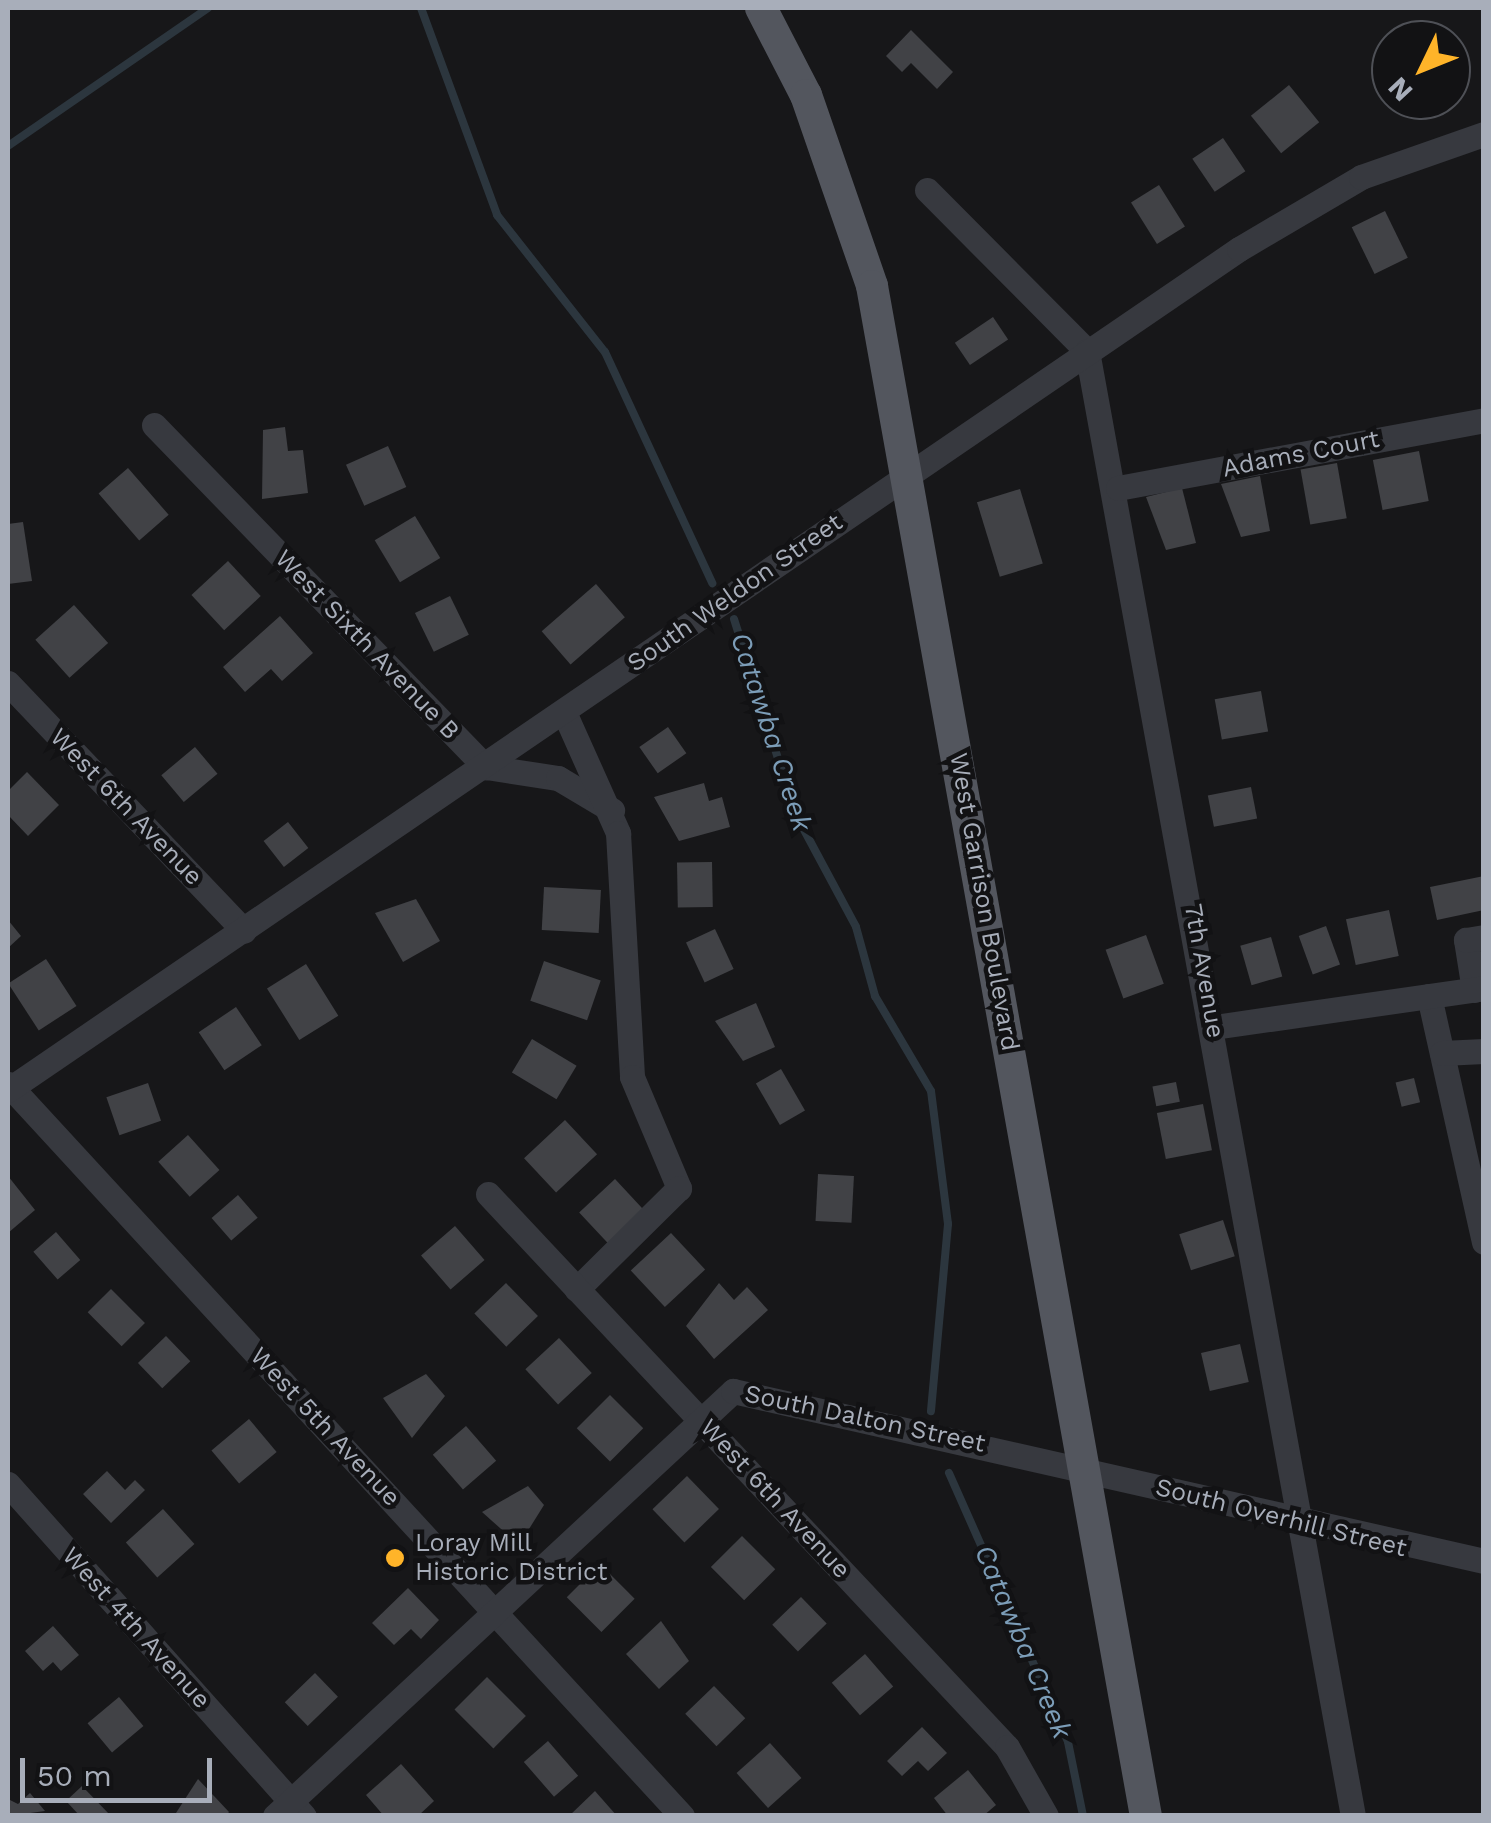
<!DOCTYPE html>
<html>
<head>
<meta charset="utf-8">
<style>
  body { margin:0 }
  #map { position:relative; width:1491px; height:1823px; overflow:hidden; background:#171719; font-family:"Work Sans",sans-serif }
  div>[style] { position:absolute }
  .stream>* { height:8px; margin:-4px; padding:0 4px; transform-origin:4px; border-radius:4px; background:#2c363e }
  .building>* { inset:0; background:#414246; transform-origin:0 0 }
  .minor>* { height:25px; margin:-12.5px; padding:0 12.5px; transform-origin:12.5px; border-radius:12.5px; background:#37393f }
  .major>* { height:32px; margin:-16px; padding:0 16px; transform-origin:16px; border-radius:16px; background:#53565e }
  .dots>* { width:28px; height:28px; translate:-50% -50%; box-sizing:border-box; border:5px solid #121214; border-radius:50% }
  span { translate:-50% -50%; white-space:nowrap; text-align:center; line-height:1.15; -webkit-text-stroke:9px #121214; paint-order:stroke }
  .street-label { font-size:25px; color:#a8aeba }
  .poi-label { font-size:25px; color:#a8aeba }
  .left { translate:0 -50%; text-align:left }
  .water-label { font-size:28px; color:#7c9db8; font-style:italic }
  .frame { position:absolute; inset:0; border:10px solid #a8aeba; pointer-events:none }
  .north { position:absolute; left:1371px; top:20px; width:100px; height:100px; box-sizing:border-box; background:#121214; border:2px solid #4e5056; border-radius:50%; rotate:227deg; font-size:28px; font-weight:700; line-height:40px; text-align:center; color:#a8aeba }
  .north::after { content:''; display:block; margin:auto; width:35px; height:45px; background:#ffb429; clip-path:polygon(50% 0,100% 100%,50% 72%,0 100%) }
  .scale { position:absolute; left:20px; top:1758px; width:192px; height:45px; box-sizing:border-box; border:5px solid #a8aeba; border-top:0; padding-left:12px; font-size:30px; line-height:35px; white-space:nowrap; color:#a8aeba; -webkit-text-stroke:8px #121214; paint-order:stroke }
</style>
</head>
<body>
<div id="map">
  <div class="stream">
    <i style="left:421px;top:8px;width:221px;rotate:69.8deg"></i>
    <i style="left:497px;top:215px;width:174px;rotate:51.8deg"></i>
    <i style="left:605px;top:352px;width:255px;rotate:65.1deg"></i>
    <i style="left:8px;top:146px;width:243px;rotate:-34.6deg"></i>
    <i style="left:734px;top:619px;width:203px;rotate:72.5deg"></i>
    <i style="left:795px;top:813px;width:129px;rotate:61.8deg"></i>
    <i style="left:856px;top:927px;width:72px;rotate:74.6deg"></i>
    <i style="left:875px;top:996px;width:110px;rotate:59.5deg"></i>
    <i style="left:931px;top:1091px;width:134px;rotate:82.7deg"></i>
    <i style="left:948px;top:1224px;width:188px;rotate:95.2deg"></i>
    <i style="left:949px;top:1473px;width:294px;rotate:66.1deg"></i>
    <i style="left:1068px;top:1742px;width:76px;rotate:78.5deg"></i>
  </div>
  <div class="building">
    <i style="clip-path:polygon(911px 30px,953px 72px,937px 89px,911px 63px,902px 72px,886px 56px)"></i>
    <i style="left:1289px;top:85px;width:48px;height:49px;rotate:51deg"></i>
    <i style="left:1223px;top:138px;width:40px;height:37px;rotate:56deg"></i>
    <i style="left:1159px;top:185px;width:49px;height:33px;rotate:58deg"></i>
    <i style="left:1385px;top:211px;width:52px;height:37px;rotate:64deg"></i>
    <i style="left:993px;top:317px;width:27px;height:46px;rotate:56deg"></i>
    <i style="clip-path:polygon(285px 427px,288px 451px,303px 450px,308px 493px,262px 499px,263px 430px)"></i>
    <i style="left:388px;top:446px;width:45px;height:46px;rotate:66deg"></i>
    <i style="left:1419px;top:451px;width:51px;height:47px;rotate:79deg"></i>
    <i style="left:1337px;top:463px;width:56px;height:37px;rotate:80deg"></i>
    <i style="left:128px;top:468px;width:62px;height:39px;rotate:49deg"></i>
    <i style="clip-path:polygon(1260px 476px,1270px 531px,1241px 537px,1221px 484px)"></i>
    <i style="clip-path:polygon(1182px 488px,1196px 543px,1166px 550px,1146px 497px)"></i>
    <i style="left:1020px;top:489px;width:78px;height:45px;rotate:73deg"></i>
    <i style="left:415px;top:516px;width:49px;height:47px;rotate:59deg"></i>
    <i style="clip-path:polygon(23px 522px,32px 581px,8px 584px,8px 524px)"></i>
    <i style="left:228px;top:561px;width:48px;height:50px;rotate:47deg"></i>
    <i style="left:596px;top:584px;width:44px;height:72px;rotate:49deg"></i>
    <i style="left:450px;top:596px;width:43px;height:39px;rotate:64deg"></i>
    <i style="left:74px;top:605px;width:51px;height:52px;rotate:48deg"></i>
    <i style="clip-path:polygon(280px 616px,313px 653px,282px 681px,271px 669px,245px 692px,223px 667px)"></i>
    <i style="left:1261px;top:691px;width:41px;height:47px;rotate:80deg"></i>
    <i style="left:668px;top:727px;width:32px;height:35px;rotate:55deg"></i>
    <i style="left:195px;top:747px;width:35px;height:44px;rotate:50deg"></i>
    <i style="clip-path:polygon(27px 772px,59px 805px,28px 836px,8px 815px,8px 791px)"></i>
    <i style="clip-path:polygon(704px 783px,709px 801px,722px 797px,730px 827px,679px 841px,654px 797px)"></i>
    <i style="left:1251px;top:787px;width:32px;height:44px;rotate:79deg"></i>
    <i style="left:288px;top:822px;width:33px;height:31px;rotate:52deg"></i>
    <i style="left:712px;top:862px;width:45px;height:35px;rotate:89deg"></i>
    <i style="clip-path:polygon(1484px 876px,1484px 910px,1437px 920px,1430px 887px)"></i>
    <i style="left:544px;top:887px;width:57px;height:43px;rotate:3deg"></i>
    <i style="clip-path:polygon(416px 899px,440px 941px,403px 962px,375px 913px)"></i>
    <i style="left:1389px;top:910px;width:47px;height:44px;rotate:78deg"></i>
    <i style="clip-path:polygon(8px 920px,21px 936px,8px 948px)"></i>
    <i style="left:1326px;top:926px;width:41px;height:29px;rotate:70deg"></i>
    <i style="left:715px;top:929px;width:44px;height:32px;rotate:65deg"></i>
    <i style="left:1146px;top:935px;width:52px;height:43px;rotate:70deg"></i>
    <i style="left:1271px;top:937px;width:41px;height:32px;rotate:74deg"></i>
    <i style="left:46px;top:959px;width:56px;height:45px;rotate:57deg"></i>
    <i style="left:544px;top:961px;width:60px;height:42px;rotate:19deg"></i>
    <i style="left:306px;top:964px;width:61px;height:46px;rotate:58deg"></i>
    <i style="clip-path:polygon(756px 1003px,775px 1047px,743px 1061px,715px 1021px)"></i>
    <i style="left:236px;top:1007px;width:46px;height:45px;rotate:56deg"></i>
    <i style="left:532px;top:1039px;width:52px;height:39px;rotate:31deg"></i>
    <i style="left:781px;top:1069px;width:48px;height:29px;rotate:60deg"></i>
    <i style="left:1414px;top:1078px;width:25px;height:19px;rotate:76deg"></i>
    <i style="left:1176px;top:1082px;width:20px;height:24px;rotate:79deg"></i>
    <i style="left:148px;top:1083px;width:40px;height:44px;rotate:71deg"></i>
    <i style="left:1203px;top:1104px;width:47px;height:47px;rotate:79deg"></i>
    <i style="left:565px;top:1120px;width:47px;height:56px;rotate:47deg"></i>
    <i style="left:188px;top:1135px;width:47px;height:40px;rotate:48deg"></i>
    <i style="left:818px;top:1174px;width:36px;height:47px;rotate:3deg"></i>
    <i style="clip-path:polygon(8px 1176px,35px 1210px,8px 1233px)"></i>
    <i style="left:615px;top:1179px;width:45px;height:49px;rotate:47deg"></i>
    <i style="left:238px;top:1195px;width:30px;height:35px;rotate:49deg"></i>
    <i style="left:1223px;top:1220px;width:38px;height:46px;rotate:72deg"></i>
    <i style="left:455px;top:1226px;width:45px;height:45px;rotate:49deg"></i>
    <i style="left:56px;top:1232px;width:37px;height:30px;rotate:49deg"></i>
    <i style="left:671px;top:1233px;width:50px;height:55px;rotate:47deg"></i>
    <i style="left:506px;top:1283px;width:46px;height:44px;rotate:46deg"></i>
    <i style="clip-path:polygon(719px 1283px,734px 1300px,747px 1287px,768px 1310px,714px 1359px,686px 1326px)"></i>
    <i style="left:111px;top:1289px;width:48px;height:33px;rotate:45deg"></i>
    <i style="left:166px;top:1336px;width:35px;height:39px;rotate:46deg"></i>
    <i style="left:559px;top:1338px;width:48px;height:46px;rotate:47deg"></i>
    <i style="left:1240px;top:1344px;width:39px;height:40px;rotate:77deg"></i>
    <i style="clip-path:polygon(426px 1374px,445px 1396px,412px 1438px,383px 1398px)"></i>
    <i style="left:610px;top:1395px;width:47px;height:47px;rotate:45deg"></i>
    <i style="left:249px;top:1419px;width:43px;height:49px;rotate:50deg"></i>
    <i style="left:466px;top:1426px;width:46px;height:44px;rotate:49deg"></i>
    <i style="clip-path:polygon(107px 1471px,125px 1490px,135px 1480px,145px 1490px,111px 1523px,83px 1494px)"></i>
    <i style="left:687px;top:1476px;width:46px;height:48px;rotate:46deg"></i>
    <i style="clip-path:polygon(528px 1486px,544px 1505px,519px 1545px,482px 1512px)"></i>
    <i style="left:163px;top:1509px;width:47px;height:50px;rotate:48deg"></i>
    <i style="left:742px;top:1536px;width:47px;height:44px;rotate:45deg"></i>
    <i style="left:600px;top:1564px;width:49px;height:47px;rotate:45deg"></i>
    <i style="clip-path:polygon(408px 1588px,439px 1620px,421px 1639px,411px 1629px,394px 1645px,372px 1623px)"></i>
    <i style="left:801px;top:1597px;width:37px;height:40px;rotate:46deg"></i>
    <i style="clip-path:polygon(661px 1621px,689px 1661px,659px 1689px,626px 1654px)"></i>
    <i style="clip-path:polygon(53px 1626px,79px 1655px,61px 1671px,53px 1662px,43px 1671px,25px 1651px)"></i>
    <i style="left:865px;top:1654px;width:43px;height:44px;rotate:49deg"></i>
    <i style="left:315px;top:1673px;width:33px;height:42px;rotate:46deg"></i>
    <i style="left:487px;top:1677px;width:55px;height:46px;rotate:45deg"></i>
    <i style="left:714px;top:1686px;width:45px;height:40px;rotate:46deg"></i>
    <i style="left:119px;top:1697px;width:38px;height:41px;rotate:50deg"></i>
    <i style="clip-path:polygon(922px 1727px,947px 1753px,928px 1771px,918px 1761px,902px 1776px,887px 1761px)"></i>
    <i style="left:548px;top:1741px;width:46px;height:32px;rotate:49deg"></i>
    <i style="left:770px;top:1743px;width:47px;height:45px;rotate:48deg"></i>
    <i style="clip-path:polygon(401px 1764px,434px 1801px,418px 1816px,384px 1816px,366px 1795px)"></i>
    <i style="clip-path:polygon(968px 1770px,996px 1805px,983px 1816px,948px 1816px,934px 1798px)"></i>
    <i style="clip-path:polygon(198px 1779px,229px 1812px,226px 1816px,174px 1816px)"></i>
    <i style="clip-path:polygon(82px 1786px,111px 1816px,80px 1816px,66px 1801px)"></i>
    <i style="clip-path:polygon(595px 1791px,617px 1816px,569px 1816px)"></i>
    <i style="clip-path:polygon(30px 1793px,45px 1811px,8px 1816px,8px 1799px,18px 1804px)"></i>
  </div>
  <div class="minor">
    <i style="left:927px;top:190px;width:227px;rotate:45.2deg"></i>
    <i style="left:1087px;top:351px;width:1489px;rotate:79.71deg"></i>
    <i style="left:154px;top:425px;width:477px;rotate:45.9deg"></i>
    <i style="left:486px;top:767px;width:73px;rotate:8.7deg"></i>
    <i style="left:558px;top:778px;width:63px;rotate:30.7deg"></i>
    <i style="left:1118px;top:488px;width:372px;rotate:-10.5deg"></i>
    <i style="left:8px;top:683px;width:342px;rotate:46.4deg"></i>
    <i style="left:564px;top:712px;width:133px;rotate:65.9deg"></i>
    <i style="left:618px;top:833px;width:244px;rotate:86.7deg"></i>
    <i style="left:632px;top:1077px;width:121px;rotate:67.1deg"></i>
    <i style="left:679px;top:1188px;width:144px;rotate:135.3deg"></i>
    <i style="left:1474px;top:990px;width:51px;rotate:-99.1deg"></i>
    <i style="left:1466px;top:940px;width:18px;rotate:-9deg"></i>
    <i style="left:1429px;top:996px;width:252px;rotate:77.4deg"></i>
    <i style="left:1214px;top:1027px;width:273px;rotate:-8.2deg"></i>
    <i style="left:1442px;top:1053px;width:42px;rotate:-2.7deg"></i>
    <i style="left:8px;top:1084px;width:995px;rotate:47.36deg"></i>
    <i style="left:8px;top:1090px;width:1491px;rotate:-34.34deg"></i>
    <i style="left:1239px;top:249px;width:142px;rotate:-30.5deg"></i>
    <i style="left:1361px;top:177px;width:130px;rotate:-19.3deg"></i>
    <i style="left:488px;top:1194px;width:758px;rotate:46.82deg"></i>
    <i style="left:1007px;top:1747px;width:79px;rotate:60.5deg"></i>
    <i style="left:8px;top:1484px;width:445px;rotate:48.3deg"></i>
    <i style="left:275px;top:1816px;width:625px;rotate:-42.86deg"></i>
    <i style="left:733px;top:1391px;width:770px;rotate:12.75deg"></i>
  </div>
  <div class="major">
    <i style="left:761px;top:8px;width:98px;rotate:62.7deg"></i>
    <i style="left:806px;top:95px;width:202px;rotate:70.9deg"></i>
    <i style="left:872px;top:286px;width:1554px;rotate:79.85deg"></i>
  </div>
  <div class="dots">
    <i style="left:395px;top:1558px;background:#ffb429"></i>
  </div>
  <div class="street-label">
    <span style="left:1301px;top:454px;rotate:-11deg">Adams Court</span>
    <span style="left:735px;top:593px;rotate:-35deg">South Weldon Street</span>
    <span style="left:367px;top:645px;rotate:46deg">West Sixth Avenue B</span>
    <span style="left:126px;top:807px;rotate:46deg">West 6th Avenue</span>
    <span style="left:984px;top:902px;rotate:80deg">West Garrison Boulevard</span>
    <span style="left:1204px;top:971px;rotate:80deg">7th Avenue</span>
    <span style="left:865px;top:1419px;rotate:12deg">South Dalton Street</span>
    <span style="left:325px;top:1427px;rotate:47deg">West 5th Avenue</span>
    <span style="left:775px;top:1499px;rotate:47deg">West 6th Avenue</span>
    <span style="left:1281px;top:1518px;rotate:14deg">South Overhill Street</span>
    <span style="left:136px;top:1628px;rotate:48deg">West 4th Avenue</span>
  </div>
  <div class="poi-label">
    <span class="left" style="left:415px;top:1558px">Loray Mill<br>Historic District</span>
  </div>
  <div class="water-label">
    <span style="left:771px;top:732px;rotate:72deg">Catawba Creek</span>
    <span style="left:1023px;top:1642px;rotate:67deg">Catawba Creek</span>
  </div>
  <div class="frame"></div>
  <div class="north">N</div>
  <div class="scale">50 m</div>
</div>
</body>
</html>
